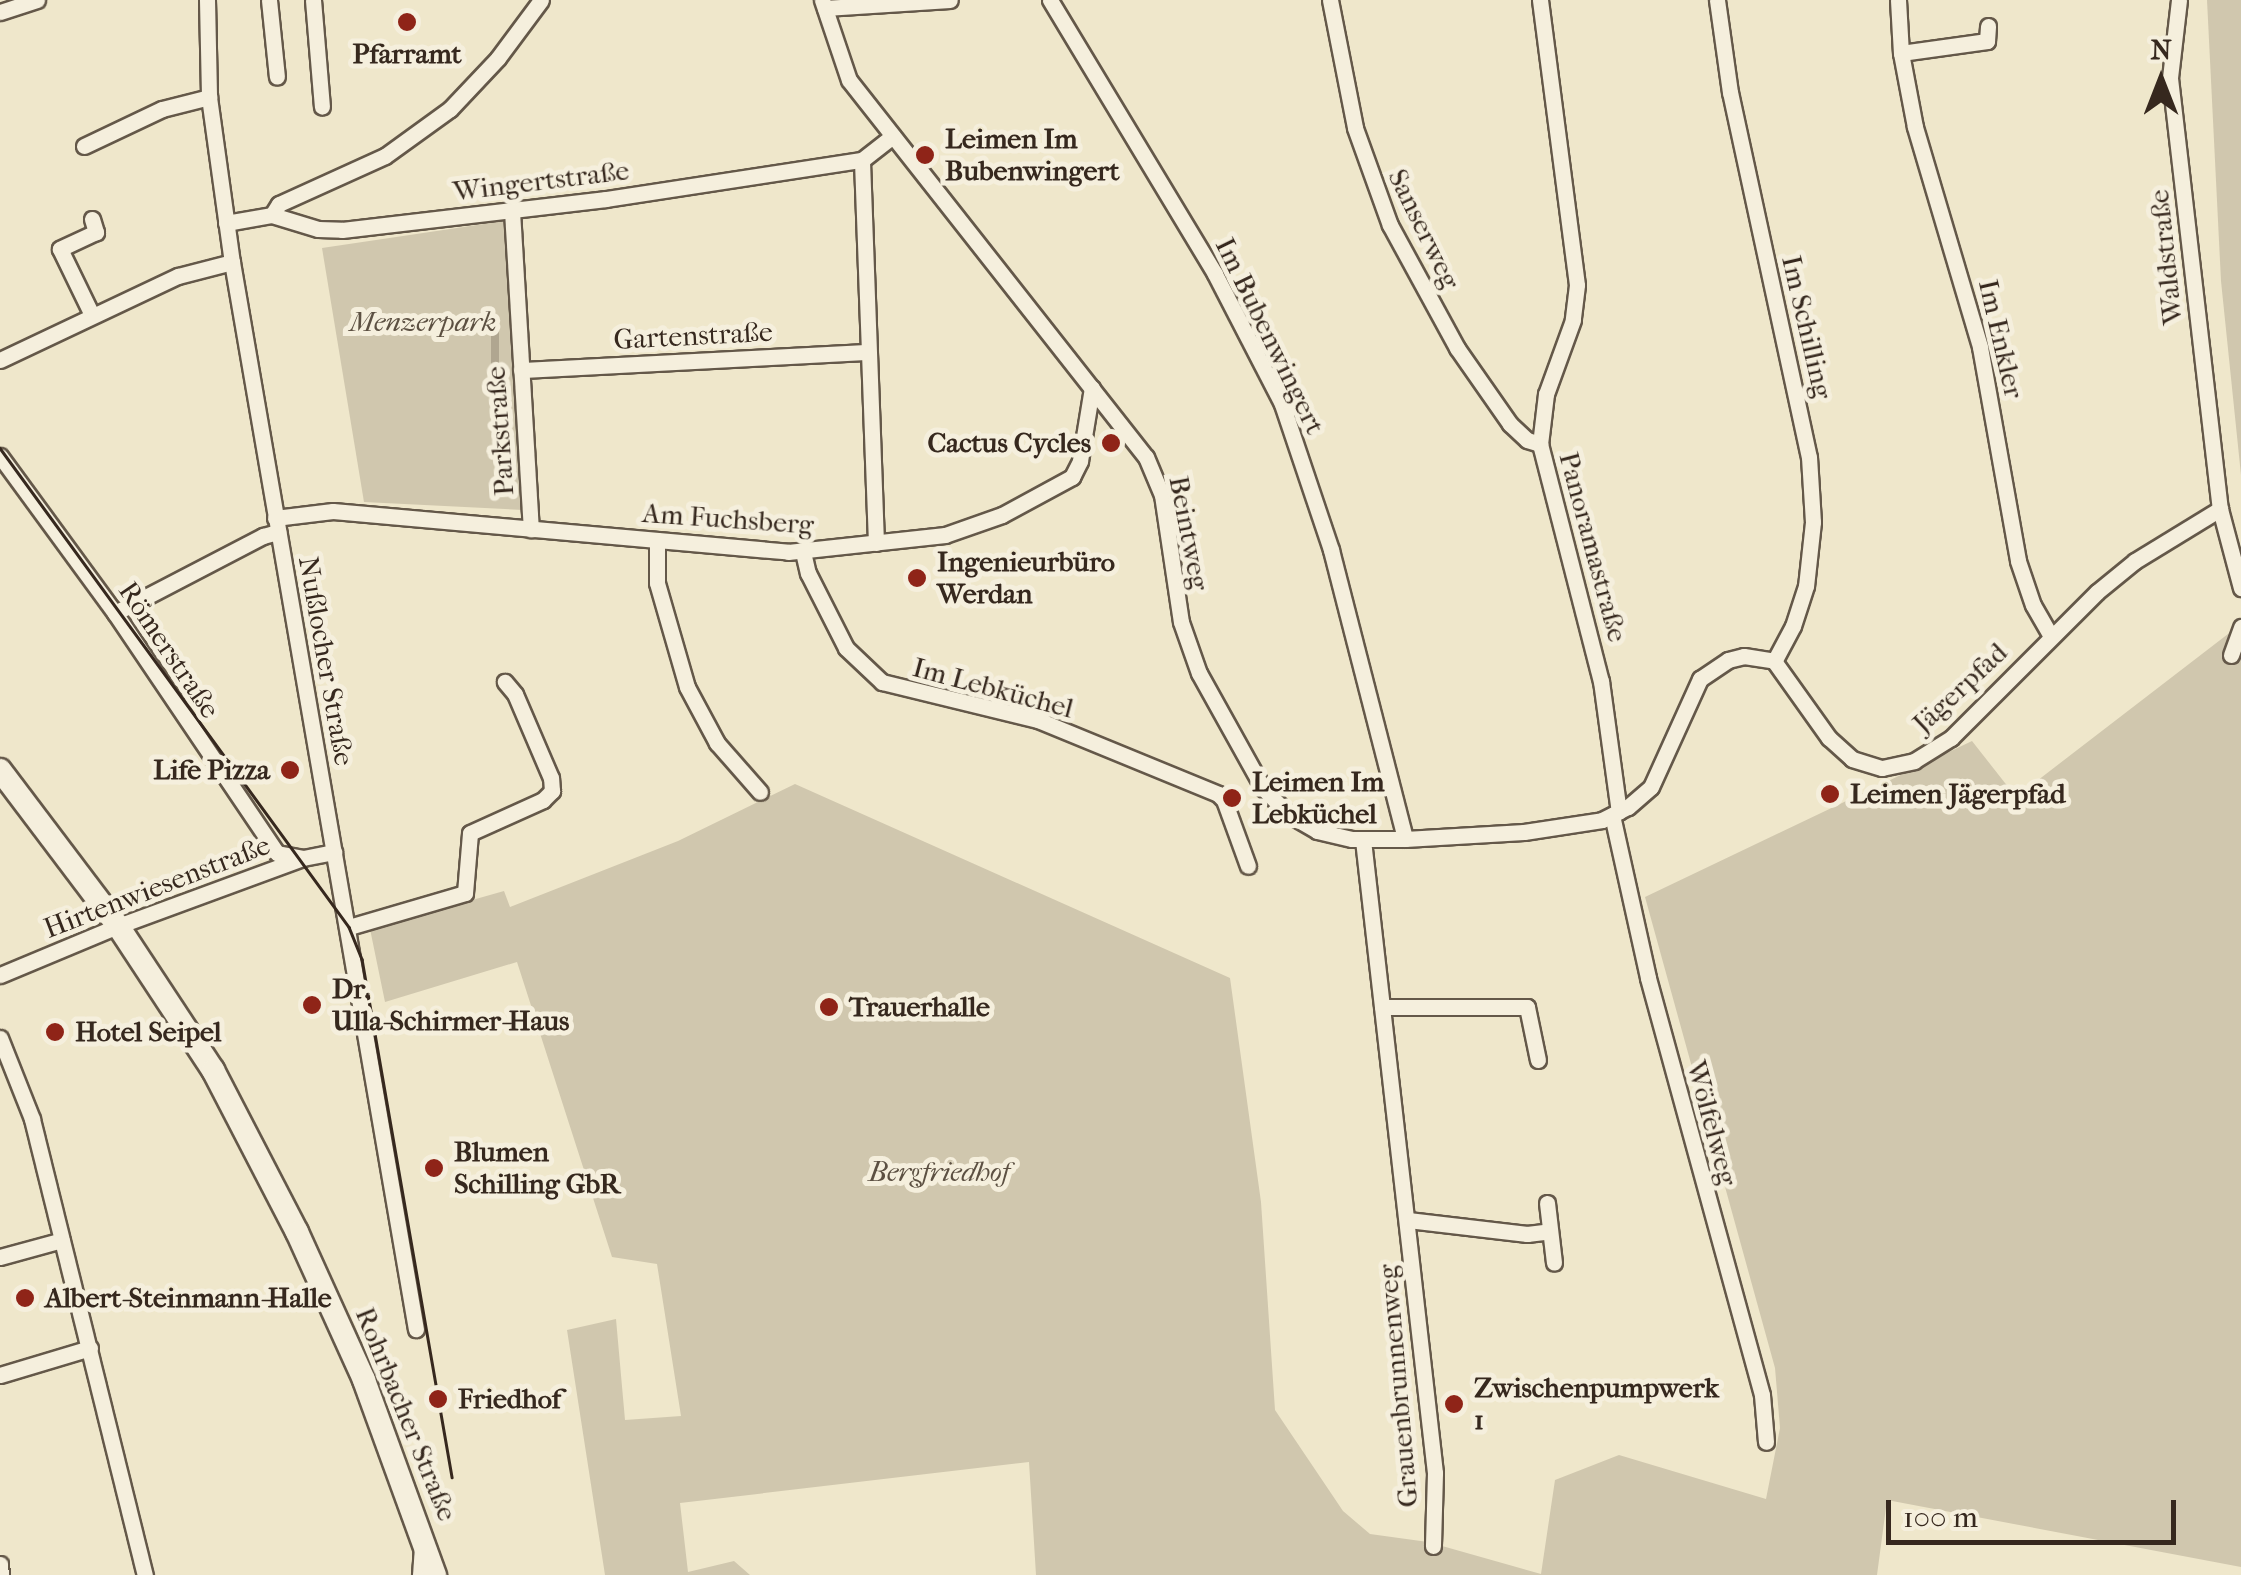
<!DOCTYPE html>
<html>
<head>
<meta charset="utf-8">
<style>
  body { margin:0 }
  #map { position:relative; width:2241px; height:1575px; overflow:hidden; background:#efe7cb; font-family:"IM FELL French Canon",serif }
  div>[style] { position:absolute }
  .green>* { inset:0; background:#d0c7ae }
  .water>* { inset:0; background:#b0a690; transform-origin:0 0 }
  .roads { filter:drop-shadow(2px 0 #645849) drop-shadow(-2px 0 #645849) drop-shadow(0 2px #645849) drop-shadow(0 -2px #645849) }
  .street>* { height:15px; margin:-7.5px; padding:0 7.5px; transform-origin:7.5px; border-radius:7.5px; background:#f5efdd }
  .secondary>* { height:22px; margin:-11px; padding:0 11px; transform-origin:11px; border-radius:11px; background:#f5efdd }
  .tram>* { height:2.5px; margin:-1.25px; padding:0 1.25px; transform-origin:1.25px; border-radius:1.25px; background:#36281e }
  .dots>* { width:28px; height:28px; translate:-50% -50%; box-sizing:border-box; border:5px solid #f5efdd; border-radius:50% }
  span { translate:-50% -50%; white-space:nowrap; text-align:center; line-height:1.15; -webkit-text-stroke:10px #f5efdd; paint-order:stroke }
  .poi-label { font-size:28px; color:#36281e; font-weight:700 }
  .left { translate:0 -50%; text-align:left }
  .right { translate:-100% -50%; text-align:right }
  .street-label { font-size:28px; color:#36281e }
  .park-label { font-size:28px; color:#5c5042; font-style:italic }
  .north { position:absolute; left:2111px; top:30px; width:100px; height:100px; -webkit-text-stroke:8px #f5efdd; paint-order:stroke; rotate:0deg; font-size:28px; font-weight:700; line-height:40px; text-align:center; color:#36281e }
  .north::after { content:''; display:block; margin:auto; width:35px; height:45px; background:#36281e; clip-path:polygon(50% 0,100% 100%,50% 72%,0 100%) }
  .scale { position:absolute; left:1886px; top:1500px; width:290px; height:45px; box-sizing:border-box; border:5px solid #36281e; border-top:0; padding-left:12px; font-size:30px; line-height:35px; white-space:nowrap; color:#36281e; -webkit-text-stroke:8px #f5efdd; paint-order:stroke }
</style>
</head>
<body>
<div id="map">
  <div class="green">
    <i style="clip-path:polygon(2207px 0,2241px 0,2241px 475px,2221px 281px)"></i>
    <i style="clip-path:polygon(504px 221px,523px 510px,364px 502px,322px 248px)"></i>
    <i style="clip-path:polygon(2241px 624px,2241px 1567px,1887px 1500px,1877px 1575px,1036px 1575px,1029px 1462px,680px 1503px,688px 1572px,734px 1561px,750px 1575px,605px 1575px,567px 1330px,616px 1319px,625px 1420px,681px 1416px,657px 1264px,612px 1257px,517px 962px,385px 1002px,370px 929px,504px 891px,510px 907px,678px 841px,795px 784px,1230px 978px,1261px 1202px,1275px 1410px,1343px 1511px,1370px 1534px,1428px 1542px,1541px 1574px,1555px 1480px,1619px 1455px,1766px 1499px,1780px 1428px,1775px 1368px,1645px 897px,1972px 741px,2016px 797px)"></i>
  </div>
  <div class="water">
    <i style="left:491px;top:326px;width:8px;height:49px"></i>
  </div>
  <div class="roads">
    <div class="street">
      <i style="left:207px;top:0;width:97px;rotate:88.8deg"></i>
      <i style="left:209px;top:97px;width:167px;rotate:82.1deg"></i>
      <i style="left:232px;top:262px;width:1083px;rotate:80.22deg"></i>
      <i style="left:269px;top:0;width:77px;rotate:84.1deg"></i>
      <i style="left:313px;top:0;width:107px;rotate:85.2deg"></i>
      <i style="left:822px;top:0;width:84px;rotate:71.4deg"></i>
      <i style="left:849px;top:80px;width:480px;rotate:51.8deg"></i>
      <i style="left:1146px;top:457px;width:41px;rotate:67.2deg"></i>
      <i style="left:1162px;top:495px;width:128px;rotate:81.5deg"></i>
      <i style="left:1181px;top:622px;width:54px;rotate:70.6deg"></i>
      <i style="left:1199px;top:673px;width:132px;rotate:60.9deg"></i>
      <i style="left:1263px;top:788px;width:36px;rotate:46deg"></i>
      <i style="left:1288px;top:814px;width:34px;rotate:30deg"></i>
      <i style="left:1317px;top:831px;width:36px;rotate:13deg"></i>
      <i style="left:1352px;top:839px;width:53px"></i>
      <i style="left:1405px;top:839px;width:119px;rotate:-3.4deg"></i>
      <i style="left:1524px;top:832px;width:79px;rotate:-8.7deg"></i>
      <i style="left:1602px;top:820px;width:29px;rotate:-27deg"></i>
      <i style="left:1628px;top:807px;width:30px;rotate:-41deg"></i>
      <i style="left:1651px;top:787px;width:119px;rotate:-65.6deg"></i>
      <i style="left:1700px;top:679px;width:34px;rotate:-34deg"></i>
      <i style="left:1728px;top:660px;width:16px;rotate:-14deg"></i>
      <i style="left:1744px;top:656px;width:30px;rotate:9deg"></i>
      <i style="left:1774px;top:661px;width:95px;rotate:54.5deg"></i>
      <i style="left:1829px;top:738px;width:31px;rotate:42deg"></i>
      <i style="left:1852px;top:759px;width:31px;rotate:17deg"></i>
      <i style="left:1882px;top:768px;width:33px;rotate:-12deg"></i>
      <i style="left:1914px;top:761px;width:44px;rotate:-31.9deg"></i>
      <i style="left:1951px;top:738px;width:206px;rotate:-45deg"></i>
      <i style="left:2097px;top:592px;width:49px;rotate:-39.2deg"></i>
      <i style="left:2135px;top:561px;width:100px;rotate:-31.5deg"></i>
      <i style="left:1050px;top:0;width:320px;rotate:58.9deg"></i>
      <i style="left:1215px;top:274px;width:146px;rotate:62.7deg"></i>
      <i style="left:1282px;top:404px;width:154px;rotate:71.4deg"></i>
      <i style="left:1331px;top:550px;width:298px;rotate:75.6deg"></i>
      <i style="left:1330px;top:0;width:130px;rotate:78.9deg"></i>
      <i style="left:1355px;top:128px;width:103px;rotate:70.2deg"></i>
      <i style="left:1390px;top:225px;width:140px;rotate:61.4deg"></i>
      <i style="left:1457px;top:348px;width:93px;rotate:55.1deg"></i>
      <i style="left:1510px;top:424px;width:23px;rotate:43deg"></i>
      <i style="left:1527px;top:440px;width:14px;rotate:17deg"></i>
      <i style="left:1540px;top:0;width:287px;rotate:82.6deg"></i>
      <i style="left:1577px;top:285px;width:35px;rotate:97deg"></i>
      <i style="left:1573px;top:320px;width:79px;rotate:110deg"></i>
      <i style="left:1546px;top:394px;width:50px;rotate:96.8deg"></i>
      <i style="left:1540px;top:444px;width:245px;rotate:75.6deg"></i>
      <i style="left:1601px;top:681px;width:132px;rotate:82.2deg"></i>
      <i style="left:1717px;top:0;width:93px;rotate:82deg"></i>
      <i style="left:1730px;top:92px;width:373px;rotate:77.8deg"></i>
      <i style="left:1809px;top:457px;width:65px;rotate:86.5deg"></i>
      <i style="left:1813px;top:522px;width:64px;rotate:96.2deg"></i>
      <i style="left:1806px;top:586px;width:42px;rotate:108deg"></i>
      <i style="left:1793px;top:626px;width:40px;rotate:118deg"></i>
      <i style="left:1898px;top:0;width:53px;rotate:86.8deg"></i>
      <i style="left:1901px;top:53px;width:75px;rotate:79.3deg"></i>
      <i style="left:1915px;top:127px;width:229px;rotate:73.5deg"></i>
      <i style="left:1980px;top:347px;width:217px;rotate:79.9deg"></i>
      <i style="left:2018px;top:561px;width:46px;rotate:71.2deg"></i>
      <i style="left:2033px;top:605px;width:34px;rotate:60deg"></i>
      <i style="left:2179px;top:0;width:79px;rotate:96.6deg"></i>
      <i style="left:2170px;top:78px;width:434px;rotate:83.4deg"></i>
      <i style="left:2220px;top:509px;width:82px;rotate:75.1deg"></i>
      <i style="left:825px;top:8px;width:125px;rotate:-3.7deg"></i>
      <i style="left:0;top:12px;width:39px;rotate:-18deg"></i>
      <i style="left:1901px;top:53px;width:87px;rotate:-7.9deg"></i>
      <i style="left:1987px;top:41px;width:15px;rotate:-86deg"></i>
      <i style="left:84px;top:146px;width:86px;rotate:-25.4deg"></i>
      <i style="left:162px;top:109px;width:49px;rotate:-14.3deg"></i>
      <i style="left:512px;top:211px;width:319px;rotate:86.6deg"></i>
      <i style="left:272px;top:215px;width:13px;rotate:-58deg"></i>
      <i style="left:279px;top:204px;width:116px;rotate:-24.4deg"></i>
      <i style="left:385px;top:156px;width:80px;rotate:-35.9deg"></i>
      <i style="left:450px;top:109px;width:70px;rotate:-46.7deg"></i>
      <i style="left:498px;top:58px;width:72px;rotate:-53.4deg"></i>
      <i style="left:92px;top:219px;width:14px;rotate:73deg"></i>
      <i style="left:96px;top:232px;width:40px;rotate:155deg"></i>
      <i style="left:60px;top:249px;width:73px;rotate:64.1deg"></i>
      <i style="left:226px;top:223px;width:47px;rotate:-9.9deg"></i>
      <i style="left:272px;top:215px;width:48px;rotate:16.9deg"></i>
      <i style="left:318px;top:229px;width:24px;rotate:2deg"></i>
      <i style="left:342px;top:230px;width:266px;rotate:-6.7deg"></i>
      <i style="left:606px;top:199px;width:259px;rotate:-8.7deg"></i>
      <i style="left:0;top:360px;width:197px;rotate:-25.3deg"></i>
      <i style="left:178px;top:276px;width:56px;rotate:-14.5deg"></i>
      <i style="left:521px;top:370px;width:347px;rotate:-3deg"></i>
      <i style="left:0;top:456px;width:195px;rotate:53.8deg"></i>
      <i style="left:115px;top:613px;width:290px;rotate:56deg"></i>
      <i style="left:277px;top:853px;width:26px;rotate:11deg"></i>
      <i style="left:275px;top:518px;width:58px;rotate:-6.9deg"></i>
      <i style="left:333px;top:511px;width:457px;rotate:5.1deg"></i>
      <i style="left:788px;top:552px;width:158px;rotate:-6.2deg"></i>
      <i style="left:945px;top:535px;width:60px;rotate:-19.3deg"></i>
      <i style="left:1002px;top:515px;width:80px;rotate:-28.5deg"></i>
      <i style="left:1072px;top:477px;width:18px;rotate:-63deg"></i>
      <i style="left:1080px;top:461px;width:74px;rotate:-80.7deg"></i>
      <i style="left:657px;top:540px;width:43px;rotate:90deg"></i>
      <i style="left:657px;top:583px;width:108px;rotate:73.9deg"></i>
      <i style="left:687px;top:687px;width:64px;rotate:61.8deg"></i>
      <i style="left:717px;top:743px;width:65px;rotate:48.7deg"></i>
      <i style="left:876px;top:543px;width:383px;rotate:-92.1deg"></i>
      <i style="left:862px;top:160px;width:39px;rotate:-38deg"></i>
      <i style="left:803px;top:552px;width:22px;rotate:77deg"></i>
      <i style="left:808px;top:573px;width:84px;rotate:63.1deg"></i>
      <i style="left:846px;top:648px;width:50px;rotate:43.4deg"></i>
      <i style="left:882px;top:682px;width:161px;rotate:13.7deg"></i>
      <i style="left:1038px;top:720px;width:195px;rotate:22.3deg"></i>
      <i style="left:1218px;top:794px;width:8px;rotate:45deg"></i>
      <i style="left:1224px;top:800px;width:70px;rotate:70deg"></i>
      <i style="left:115px;top:613px;width:167px;rotate:-27.5deg"></i>
      <i style="left:263px;top:536px;width:16px;rotate:-15deg"></i>
      <i style="left:2231px;top:655px;width:30px;rotate:-70deg"></i>
      <i style="left:1612px;top:815px;width:167px;rotate:77.5deg"></i>
      <i style="left:1648px;top:978px;width:432px;rotate:74.7deg"></i>
      <i style="left:1762px;top:1395px;width:47px;rotate:85.1deg"></i>
      <i style="left:1363px;top:840px;width:637px;rotate:83.51deg"></i>
      <i style="left:1435px;top:1473px;width:73px;rotate:91.6deg"></i>
      <i style="left:349px;top:927px;width:121px;rotate:-16.3deg"></i>
      <i style="left:465px;top:893px;width:60px;rotate:-85.2deg"></i>
      <i style="left:470px;top:833px;width:80px;rotate:-24.3deg"></i>
      <i style="left:543px;top:800px;width:13px;rotate:-45deg"></i>
      <i style="left:552px;top:791px;width:13px;rotate:-94deg"></i>
      <i style="left:551px;top:778px;width:91px;rotate:-113.2deg"></i>
      <i style="left:515px;top:694px;width:16px;rotate:-130deg"></i>
      <i style="left:0;top:975px;width:128px;rotate:-22.6deg"></i>
      <i style="left:118px;top:926px;width:197px;rotate:-20.2deg"></i>
      <i style="left:303px;top:858px;width:32px;rotate:-11deg"></i>
      <i style="left:1382px;top:1007px;width:145px"></i>
      <i style="left:1527px;top:1007px;width:54px;rotate:78.3deg"></i>
      <i style="left:0;top:1038px;width:87px;rotate:68.4deg"></i>
      <i style="left:32px;top:1119px;width:470px;rotate:76.1deg"></i>
      <i style="left:1547px;top:1203px;width:60px;rotate:83.3deg"></i>
      <i style="left:1408px;top:1220px;width:120px;rotate:6.7deg"></i>
      <i style="left:1527px;top:1234px;width:23px;rotate:-7deg"></i>
      <i style="left:0;top:1257px;width:64px;rotate:-15.3deg"></i>
      <i style="left:0;top:1375px;width:94px;rotate:-16.7deg"></i>
      <i style="left:0;top:1564px;width:11px;rotate:85deg"></i>
      <i style="left:420px;top:1575px;width:28px;rotate:-86deg"></i>
    </div>
    <div class="secondary">
      <i style="left:0;top:770px;width:196px;rotate:52.9deg"></i>
      <i style="left:118px;top:926px;width:173px;rotate:56.6deg"></i>
      <i style="left:213px;top:1070px;width:182px;rotate:62.6deg"></i>
      <i style="left:297px;top:1232px;width:162px;rotate:65.6deg"></i>
      <i style="left:364px;top:1380px;width:208px;rotate:70deg"></i>
    </div>
  </div>
  <div class="tram">
    <i style="left:0;top:448px;width:593px;rotate:53.92deg"></i>
    <i style="left:349px;top:927px;width:35px;rotate:68deg"></i>
    <i style="left:362px;top:959px;width:526px;rotate:80.14deg"></i>
  </div>
  <div class="dots">
    <i style="left:407px;top:22px;background:#8f2418"></i>
    <i style="left:925px;top:155px;background:#8f2418"></i>
    <i style="left:1111px;top:443px;background:#8f2418"></i>
    <i style="left:917px;top:578px;background:#8f2418"></i>
    <i style="left:290px;top:770px;background:#8f2418"></i>
    <i style="left:1830px;top:794px;background:#8f2418"></i>
    <i style="left:1232px;top:798px;background:#8f2418"></i>
    <i style="left:312px;top:1005px;background:#8f2418"></i>
    <i style="left:829px;top:1007px;background:#8f2418"></i>
    <i style="left:55px;top:1032px;background:#8f2418"></i>
    <i style="left:434px;top:1168px;background:#8f2418"></i>
    <i style="left:25px;top:1298px;background:#8f2418"></i>
    <i style="left:438px;top:1399px;background:#8f2418"></i>
    <i style="left:1454px;top:1404px;background:#8f2418"></i>
  </div>
  <div class="poi-label">
    <span style="left:407px;top:54px">Pfarramt</span>
    <span class="left" style="left:945px;top:155px">Leimen Im<br>Bubenwingert</span>
    <span class="right" style="left:1091px;top:443px">Cactus Cycles</span>
    <span class="left" style="left:937px;top:578px">Ingenieurbüro<br>Werdan</span>
    <span class="right" style="left:270px;top:770px">Life Pizza</span>
    <span class="left" style="left:1252px;top:798px">Leimen Im<br>Lebküchel</span>
    <span class="left" style="left:1850px;top:794px">Leimen Jägerpfad</span>
    <span class="left" style="left:332px;top:1005px">Dr.<br>Ulla-Schirmer-Haus</span>
    <span class="left" style="left:849px;top:1007px">Trauerhalle</span>
    <span class="left" style="left:75px;top:1032px">Hotel Seipel</span>
    <span class="left" style="left:454px;top:1168px">Blumen<br>Schilling GbR</span>
    <span class="left" style="left:45px;top:1298px">Albert-Steinmann-Halle</span>
    <span class="left" style="left:1474px;top:1404px">Zwischenpumpwerk<br>1</span>
    <span class="left" style="left:458px;top:1399px">Friedhof</span>
  </div>
  <div class="street-label">
    <span style="left:541px;top:181px;rotate:-7deg">Wingertstraße</span>
    <span style="left:1424px;top:229px;rotate:64deg">Sanserweg</span>
    <span style="left:2166px;top:257px;rotate:-96deg">Waldstraße</span>
    <span style="left:1807px;top:327px;rotate:77deg">Im Schilling</span>
    <span style="left:693px;top:336px;rotate:-3deg">Gartenstraße</span>
    <span style="left:1270px;top:336px;rotate:64deg">Im Bubenwingert</span>
    <span style="left:2001px;top:339px;rotate:77deg">Im Enkler</span>
    <span style="left:500px;top:431px;rotate:-94deg">Parkstraße</span>
    <span style="left:728px;top:519px;rotate:4deg">Am Fuchsberg</span>
    <span style="left:1189px;top:533px;rotate:79deg">Beintweg</span>
    <span style="left:1593px;top:547px;rotate:75deg">Panoramastraße</span>
    <span style="left:169px;top:650px;rotate:56deg">Römerstraße</span>
    <span style="left:326px;top:661px;rotate:80deg">Nußlocher Straße</span>
    <span style="left:993px;top:688px;rotate:15deg">Im Lebküchel</span>
    <span style="left:1960px;top:688px;rotate:-43deg">Jägerpfad</span>
    <span style="left:157px;top:887px;rotate:-21deg">Hirtenwiesenstraße</span>
    <span style="left:1712px;top:1123px;rotate:75deg">Wölfelweg</span>
    <span style="left:1398px;top:1386px;rotate:-95deg">Grauenbrunnenweg</span>
    <span style="left:406px;top:1414px;rotate:68deg">Rohrbacher Straße</span>
  </div>
  <div class="park-label">
    <span style="left:423px;top:322px">Menzerpark</span>
    <span style="left:939px;top:1172px">Bergfriedhof</span>
  </div>
  <div class="north">N</div>
  <div class="scale">100 m</div>
</div>
</body>
</html>
